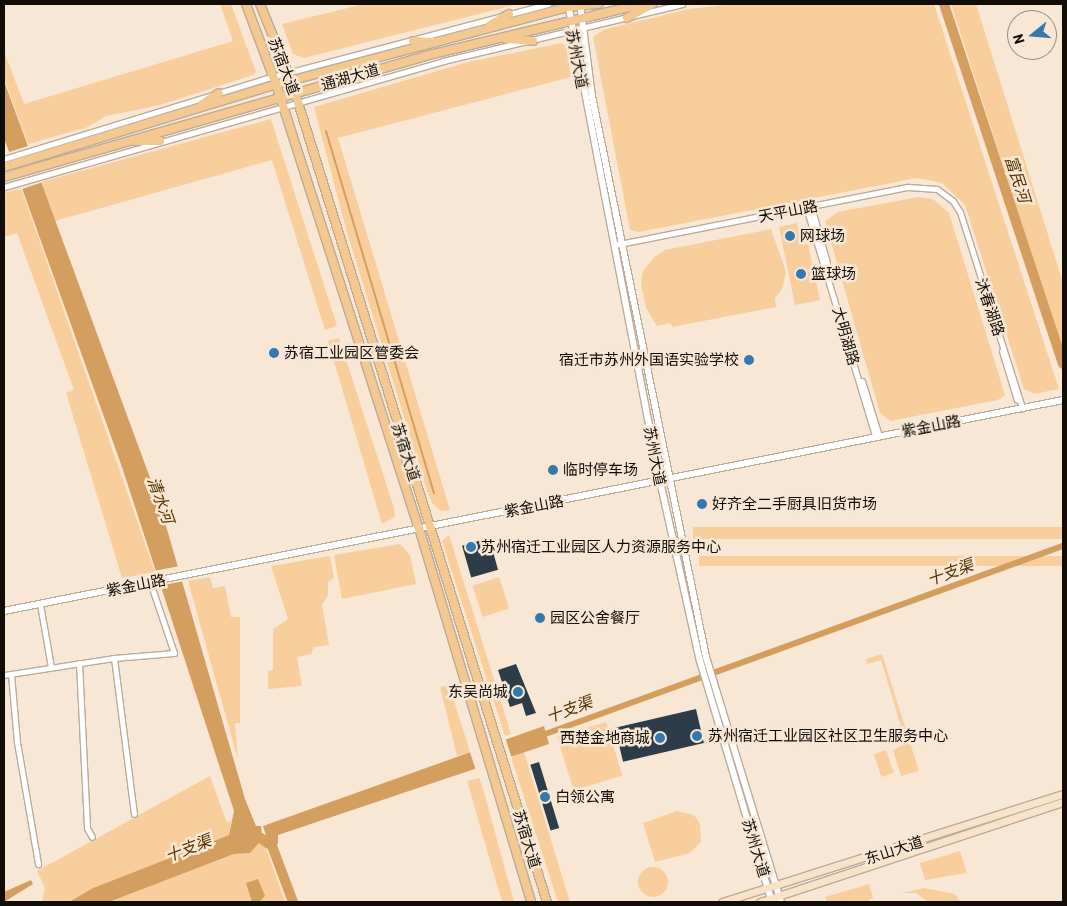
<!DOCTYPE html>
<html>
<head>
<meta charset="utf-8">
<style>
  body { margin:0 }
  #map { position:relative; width:1067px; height:906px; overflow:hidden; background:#f8e7d4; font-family:Barlow,"Noto Sans SC",sans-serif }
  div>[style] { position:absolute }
  .green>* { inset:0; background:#f9ce9d; transform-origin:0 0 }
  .round { border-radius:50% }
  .water>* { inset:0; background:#d49e5f }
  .pier>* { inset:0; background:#f8e7d4; transform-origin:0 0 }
  .stream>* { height:2px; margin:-1px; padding:0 1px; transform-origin:1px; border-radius:1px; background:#d49e5f }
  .canal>* { height:5.5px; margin:-2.75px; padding:0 2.75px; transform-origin:2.75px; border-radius:2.75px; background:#d49e5f }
  .river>* { height:10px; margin:-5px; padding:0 5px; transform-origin:5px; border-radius:5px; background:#d49e5f }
  .building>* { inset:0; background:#2c3c49; transform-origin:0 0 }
  .roads { filter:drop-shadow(1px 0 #bbab99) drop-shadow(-1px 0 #bbab99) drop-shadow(0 1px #bbab99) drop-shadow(0 -1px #bbab99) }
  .minor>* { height:5px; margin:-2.5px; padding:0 2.5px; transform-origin:2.5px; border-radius:2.5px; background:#fff }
  .tertiary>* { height:6px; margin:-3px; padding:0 3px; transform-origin:3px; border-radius:3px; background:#fff }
  .secondary>* { height:7px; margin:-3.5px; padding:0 3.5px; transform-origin:3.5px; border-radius:3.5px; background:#f9e3c8 }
  .primary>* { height:8px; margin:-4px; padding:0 4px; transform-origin:4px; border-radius:4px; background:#f3c891 }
  .dots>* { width:14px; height:14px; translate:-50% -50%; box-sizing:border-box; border:2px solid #f8e7d4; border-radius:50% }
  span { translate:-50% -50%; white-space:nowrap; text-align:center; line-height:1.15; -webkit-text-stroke:5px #f8e7d4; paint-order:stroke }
  .street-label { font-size:15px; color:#110c06 }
  .poi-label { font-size:15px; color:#110c06 }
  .left { translate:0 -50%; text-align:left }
  .right { translate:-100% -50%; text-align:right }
  .water-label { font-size:16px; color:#573300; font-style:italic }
  .frame { position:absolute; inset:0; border:5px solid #110c06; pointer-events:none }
  .north { position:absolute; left:1007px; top:10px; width:50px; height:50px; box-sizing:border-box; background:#f8e7d4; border:1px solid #9c8f82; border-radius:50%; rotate:253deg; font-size:14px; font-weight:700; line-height:20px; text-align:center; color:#110c06 }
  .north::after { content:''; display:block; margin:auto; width:18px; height:22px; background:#3379ae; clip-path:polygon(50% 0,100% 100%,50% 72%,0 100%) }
</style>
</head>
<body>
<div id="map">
  <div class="green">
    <i style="clip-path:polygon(220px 4px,231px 4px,256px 72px,253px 75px,160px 105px,106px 116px,88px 127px,28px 144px,4px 78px,4px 51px,24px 104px,233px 41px)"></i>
    <i style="clip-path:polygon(364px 4px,518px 4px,304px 58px,293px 54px,282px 24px)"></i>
    <i style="clip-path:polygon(733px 4px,934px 4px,1059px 389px,1034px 394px,1024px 389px,965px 205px,942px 183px,917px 178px,639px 232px,630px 230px,593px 37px,603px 30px,689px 9px)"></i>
    <i style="clip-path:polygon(951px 4px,976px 4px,1063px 283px,1063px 352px)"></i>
    <i style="clip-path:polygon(562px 43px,566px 46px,571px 77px,338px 138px,450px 510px,441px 511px,433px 504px,427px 491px,346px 229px,314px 107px,468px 62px)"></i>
    <i style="clip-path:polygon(271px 119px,337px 326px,325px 330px,272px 160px,55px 221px,41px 182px)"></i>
    <i style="clip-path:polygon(21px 188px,155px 572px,122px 578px,66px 393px,74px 390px,17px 233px,4px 237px,4px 193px)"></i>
    <i style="clip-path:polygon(918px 197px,933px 199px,949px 213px,1005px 395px,998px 400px,890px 421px,880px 413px,825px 221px,838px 212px)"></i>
    <i style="clip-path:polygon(797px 223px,802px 245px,808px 244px,820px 300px,795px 305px,779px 227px)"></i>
    <i style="clip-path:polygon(771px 229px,786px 272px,782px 289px,775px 298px,776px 307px,672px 327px,671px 323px,657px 326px,646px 308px,641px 284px,643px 271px,654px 257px,665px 250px)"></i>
    <i style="clip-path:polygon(339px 338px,394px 508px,395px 517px,382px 524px,328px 341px)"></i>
    <i style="left:1063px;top:527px;width:12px;height:370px;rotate:90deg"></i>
    <i style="clip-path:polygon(449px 535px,511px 734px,505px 736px,442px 541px)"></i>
    <i style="clip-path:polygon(400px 544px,410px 555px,416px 584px,342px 599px,334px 555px)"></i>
    <i style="clip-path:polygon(330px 556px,334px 578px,328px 582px,328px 595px,322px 605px,329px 645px,314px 647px,311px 654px,297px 657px,302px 686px,268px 689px,268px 671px,273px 670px,273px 629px,288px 619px,271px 566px)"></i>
    <i style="left:1063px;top:556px;width:10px;height:364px;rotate:90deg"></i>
    <i style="clip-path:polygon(210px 577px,213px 588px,225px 586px,231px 617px,240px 617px,240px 723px,235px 723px,238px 760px,188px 581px)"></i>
    <i style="left:499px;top:577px;width:33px;height:28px;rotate:72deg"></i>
    <i style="clip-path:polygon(882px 654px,919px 771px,901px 776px,893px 750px,906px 743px,881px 660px,867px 664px,866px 659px)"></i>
    <i style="clip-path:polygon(449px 685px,470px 752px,457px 756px,440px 687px)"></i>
    <i style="left:606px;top:722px;width:56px;height:51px;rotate:73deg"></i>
    <i style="left:886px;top:750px;width:24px;height:13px;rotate:71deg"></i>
    <i style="clip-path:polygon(524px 752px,570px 902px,558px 902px,511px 757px)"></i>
    <i style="clip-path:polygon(210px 776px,227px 823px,231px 820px,229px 835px,93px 888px,69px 902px,42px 902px,45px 888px,37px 871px)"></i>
    <i style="clip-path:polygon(479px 778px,482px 785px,514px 902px,502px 902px,467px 781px)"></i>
    <i style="clip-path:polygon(677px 811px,694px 815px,700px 824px,701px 842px,690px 853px,655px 862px,643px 823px)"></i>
    <i style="clip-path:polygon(259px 843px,266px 848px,285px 902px,109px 902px,234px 854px,250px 853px)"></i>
    <i style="clip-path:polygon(960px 851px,967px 873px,925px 880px,920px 863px)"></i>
    <i class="round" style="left:638px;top:867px;width:30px;height:30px"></i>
    <i style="clip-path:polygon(869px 884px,873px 898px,866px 902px,827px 902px,825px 897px)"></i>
    <i style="clip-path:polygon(924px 888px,955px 894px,960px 902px,928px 902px,916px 893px,902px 893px)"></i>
  </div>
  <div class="water">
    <i style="clip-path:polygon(4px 81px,160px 505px,245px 799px,256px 826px,261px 826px,262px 836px,267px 839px,263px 826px,544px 726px,549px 744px,278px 835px,278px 844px,266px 848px,259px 843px,250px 853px,234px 854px,109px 902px,69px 902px,93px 888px,229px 835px,234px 811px,122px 467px,4px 138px)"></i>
    <i style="clip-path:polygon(258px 879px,265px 896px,259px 902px,252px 902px,246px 883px)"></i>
    <i style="clip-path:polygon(31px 880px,33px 884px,4px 902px,4px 892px)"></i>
  </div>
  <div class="pier">
    <i style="left:31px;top:145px;width:39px;height:26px;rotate:72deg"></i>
    <i style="clip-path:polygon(180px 566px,185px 581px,158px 586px,153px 571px)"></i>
    <i style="left:505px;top:737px;width:23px;height:38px;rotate:72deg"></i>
  </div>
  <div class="stream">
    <i style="left:326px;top:131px;width:378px;rotate:73.4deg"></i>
  </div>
  <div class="canal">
    <i style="left:540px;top:736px;width:556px;rotate:-19.97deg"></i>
  </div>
  <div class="river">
    <i style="left:944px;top:4px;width:379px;rotate:71.7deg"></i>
    <i style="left:261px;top:838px;width:14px;rotate:36deg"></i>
    <i style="left:272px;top:846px;width:60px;rotate:69.4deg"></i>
  </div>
  <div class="building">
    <i style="left:489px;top:538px;width:33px;height:28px;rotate:74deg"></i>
    <i style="clip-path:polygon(516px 664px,536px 713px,526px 716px,522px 703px,510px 707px,498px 670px)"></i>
    <i style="left:696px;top:709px;width:35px;height:83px;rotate:77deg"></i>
    <i style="left:539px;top:762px;width:69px;height:9px;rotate:73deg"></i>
  </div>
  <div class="roads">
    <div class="minor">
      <i style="left:4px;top:159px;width:272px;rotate:-17.1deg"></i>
      <i style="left:264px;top:79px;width:294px;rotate:-14.8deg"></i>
      <i style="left:4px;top:187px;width:457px;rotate:-16deg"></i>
      <i style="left:443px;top:61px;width:246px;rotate:-13.4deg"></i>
      <i style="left:811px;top:206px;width:59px;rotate:74.3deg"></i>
      <i style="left:806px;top:207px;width:239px;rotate:73.2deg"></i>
      <i style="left:614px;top:245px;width:300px;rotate:-11.2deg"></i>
      <i style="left:908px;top:187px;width:29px;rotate:4deg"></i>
      <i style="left:937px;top:189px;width:20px;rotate:37deg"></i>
      <i style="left:953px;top:201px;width:13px;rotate:58deg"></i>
      <i style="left:960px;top:212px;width:206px;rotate:72.4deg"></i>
      <i style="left:1002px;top:351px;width:51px;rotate:73deg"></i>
      <i style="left:862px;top:381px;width:58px;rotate:72.8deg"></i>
      <i style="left:40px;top:604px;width:64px;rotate:80.1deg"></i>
      <i style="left:114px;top:658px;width:60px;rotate:-4.8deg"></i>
      <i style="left:174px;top:653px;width:75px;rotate:-108.7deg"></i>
      <i style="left:79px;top:663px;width:165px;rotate:87.2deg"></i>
      <i style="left:87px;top:828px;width:10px;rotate:61deg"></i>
      <i style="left:11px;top:674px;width:68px;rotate:85deg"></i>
      <i style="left:17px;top:742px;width:124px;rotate:80.2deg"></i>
      <i style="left:4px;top:675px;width:111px;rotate:-8.8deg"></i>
      <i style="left:114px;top:658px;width:157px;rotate:82.7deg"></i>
    </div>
    <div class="tertiary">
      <i style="left:568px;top:4px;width:486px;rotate:79.1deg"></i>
      <i style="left:660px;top:481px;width:184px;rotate:77.5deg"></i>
      <i style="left:700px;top:661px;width:252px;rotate:73.4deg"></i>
      <i style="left:580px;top:4px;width:93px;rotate:82.6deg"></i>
      <i style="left:592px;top:96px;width:572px;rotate:78.51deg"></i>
      <i style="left:706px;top:657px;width:256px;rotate:73deg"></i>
      <i style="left:4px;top:611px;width:1080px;rotate:-11.27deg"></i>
    </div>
    <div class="secondary">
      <i style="left:722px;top:902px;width:358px;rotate:-17.6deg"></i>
      <i style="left:760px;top:902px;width:319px;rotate:-18.3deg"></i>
    </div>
    <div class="primary">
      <i style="left:246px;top:4px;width:89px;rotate:69.5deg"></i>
      <i style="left:277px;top:87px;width:463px;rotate:72.2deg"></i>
      <i style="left:419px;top:528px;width:390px;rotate:73.3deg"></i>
      <i style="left:260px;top:4px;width:85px;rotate:67.9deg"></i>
      <i style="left:292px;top:83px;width:858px;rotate:72.71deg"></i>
      <i style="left:627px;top:18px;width:29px;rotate:-29deg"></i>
      <i style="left:490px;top:25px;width:22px;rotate:-30deg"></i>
      <i style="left:506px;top:39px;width:27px;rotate:4deg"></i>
      <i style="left:413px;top:41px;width:19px;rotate:3deg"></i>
      <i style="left:202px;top:104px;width:20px;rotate:-33deg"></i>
      <i style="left:135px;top:141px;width:25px"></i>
      <i style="left:4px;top:167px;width:275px;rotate:-16.9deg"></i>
      <i style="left:267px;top:87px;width:311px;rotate:-14.9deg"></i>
      <i style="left:568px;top:7px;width:31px;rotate:-6deg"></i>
      <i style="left:4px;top:177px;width:438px;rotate:-16deg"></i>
      <i style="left:425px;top:56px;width:222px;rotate:-13.5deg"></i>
    </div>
  </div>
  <div class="dots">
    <i style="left:790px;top:236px;background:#3379ae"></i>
    <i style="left:801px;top:274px;background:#3379ae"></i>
    <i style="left:274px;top:353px;background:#3379ae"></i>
    <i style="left:749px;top:360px;background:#3379ae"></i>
    <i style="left:553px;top:470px;background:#3379ae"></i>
    <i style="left:702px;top:504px;background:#3379ae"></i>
    <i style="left:471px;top:547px;background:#3379ae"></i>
    <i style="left:540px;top:618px;background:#3379ae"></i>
    <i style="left:518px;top:692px;background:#3379ae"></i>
    <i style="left:697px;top:736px;background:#3379ae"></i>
    <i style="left:660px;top:738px;background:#3379ae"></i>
    <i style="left:545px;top:797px;background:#3379ae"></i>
  </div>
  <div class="street-label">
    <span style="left:577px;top:59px;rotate:79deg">苏州大道</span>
    <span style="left:284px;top:66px;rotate:69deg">苏宿大道</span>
    <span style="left:350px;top:77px;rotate:-16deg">通湖大道</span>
    <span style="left:788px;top:211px;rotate:-11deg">天平山路</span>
    <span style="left:990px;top:307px;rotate:71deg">沐春湖路</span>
    <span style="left:846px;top:336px;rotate:74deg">大明湖路</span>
    <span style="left:931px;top:426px;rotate:-11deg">紫金山路</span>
    <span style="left:406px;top:452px;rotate:72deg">苏宿大道</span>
    <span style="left:655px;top:456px;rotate:79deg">苏州大道</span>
    <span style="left:534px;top:506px;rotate:-11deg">紫金山路</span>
    <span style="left:136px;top:585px;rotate:-11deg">紫金山路</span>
    <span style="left:527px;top:839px;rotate:73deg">苏宿大道</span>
    <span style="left:756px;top:848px;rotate:73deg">苏州大道</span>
    <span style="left:894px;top:850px;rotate:-18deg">东山大道</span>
  </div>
  <div class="poi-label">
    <span class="left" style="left:800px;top:236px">网球场</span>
    <span class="left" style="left:811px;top:274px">篮球场</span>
    <span class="left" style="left:284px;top:353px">苏宿工业园区管委会</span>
    <span class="right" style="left:739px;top:360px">宿迁市苏州外国语实验学校</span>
    <span class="left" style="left:563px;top:470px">临时停车场</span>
    <span class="left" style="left:712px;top:504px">好齐全二手厨具旧货市场</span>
    <span class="left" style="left:481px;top:547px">苏州宿迁工业园区人力资源服务中心</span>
    <span class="left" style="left:550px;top:618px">园区公舍餐厅</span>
    <span class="right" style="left:508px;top:692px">东吴尚城</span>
    <span class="left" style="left:708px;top:736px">苏州宿迁工业园区社区卫生服务中心</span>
    <span class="right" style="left:650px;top:738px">西楚金地商城</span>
    <span class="left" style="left:555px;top:797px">白领公寓</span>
  </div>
  <div class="water-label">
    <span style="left:1018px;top:179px;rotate:72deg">富民河</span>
    <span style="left:161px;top:500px;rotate:70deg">清水河</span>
    <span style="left:950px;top:572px;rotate:-20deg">十支渠</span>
    <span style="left:569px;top:709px;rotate:-20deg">十支渠</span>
    <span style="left:188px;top:848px;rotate:-21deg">十支渠</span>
  </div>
  <div class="frame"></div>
  <div class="north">N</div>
</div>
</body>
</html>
